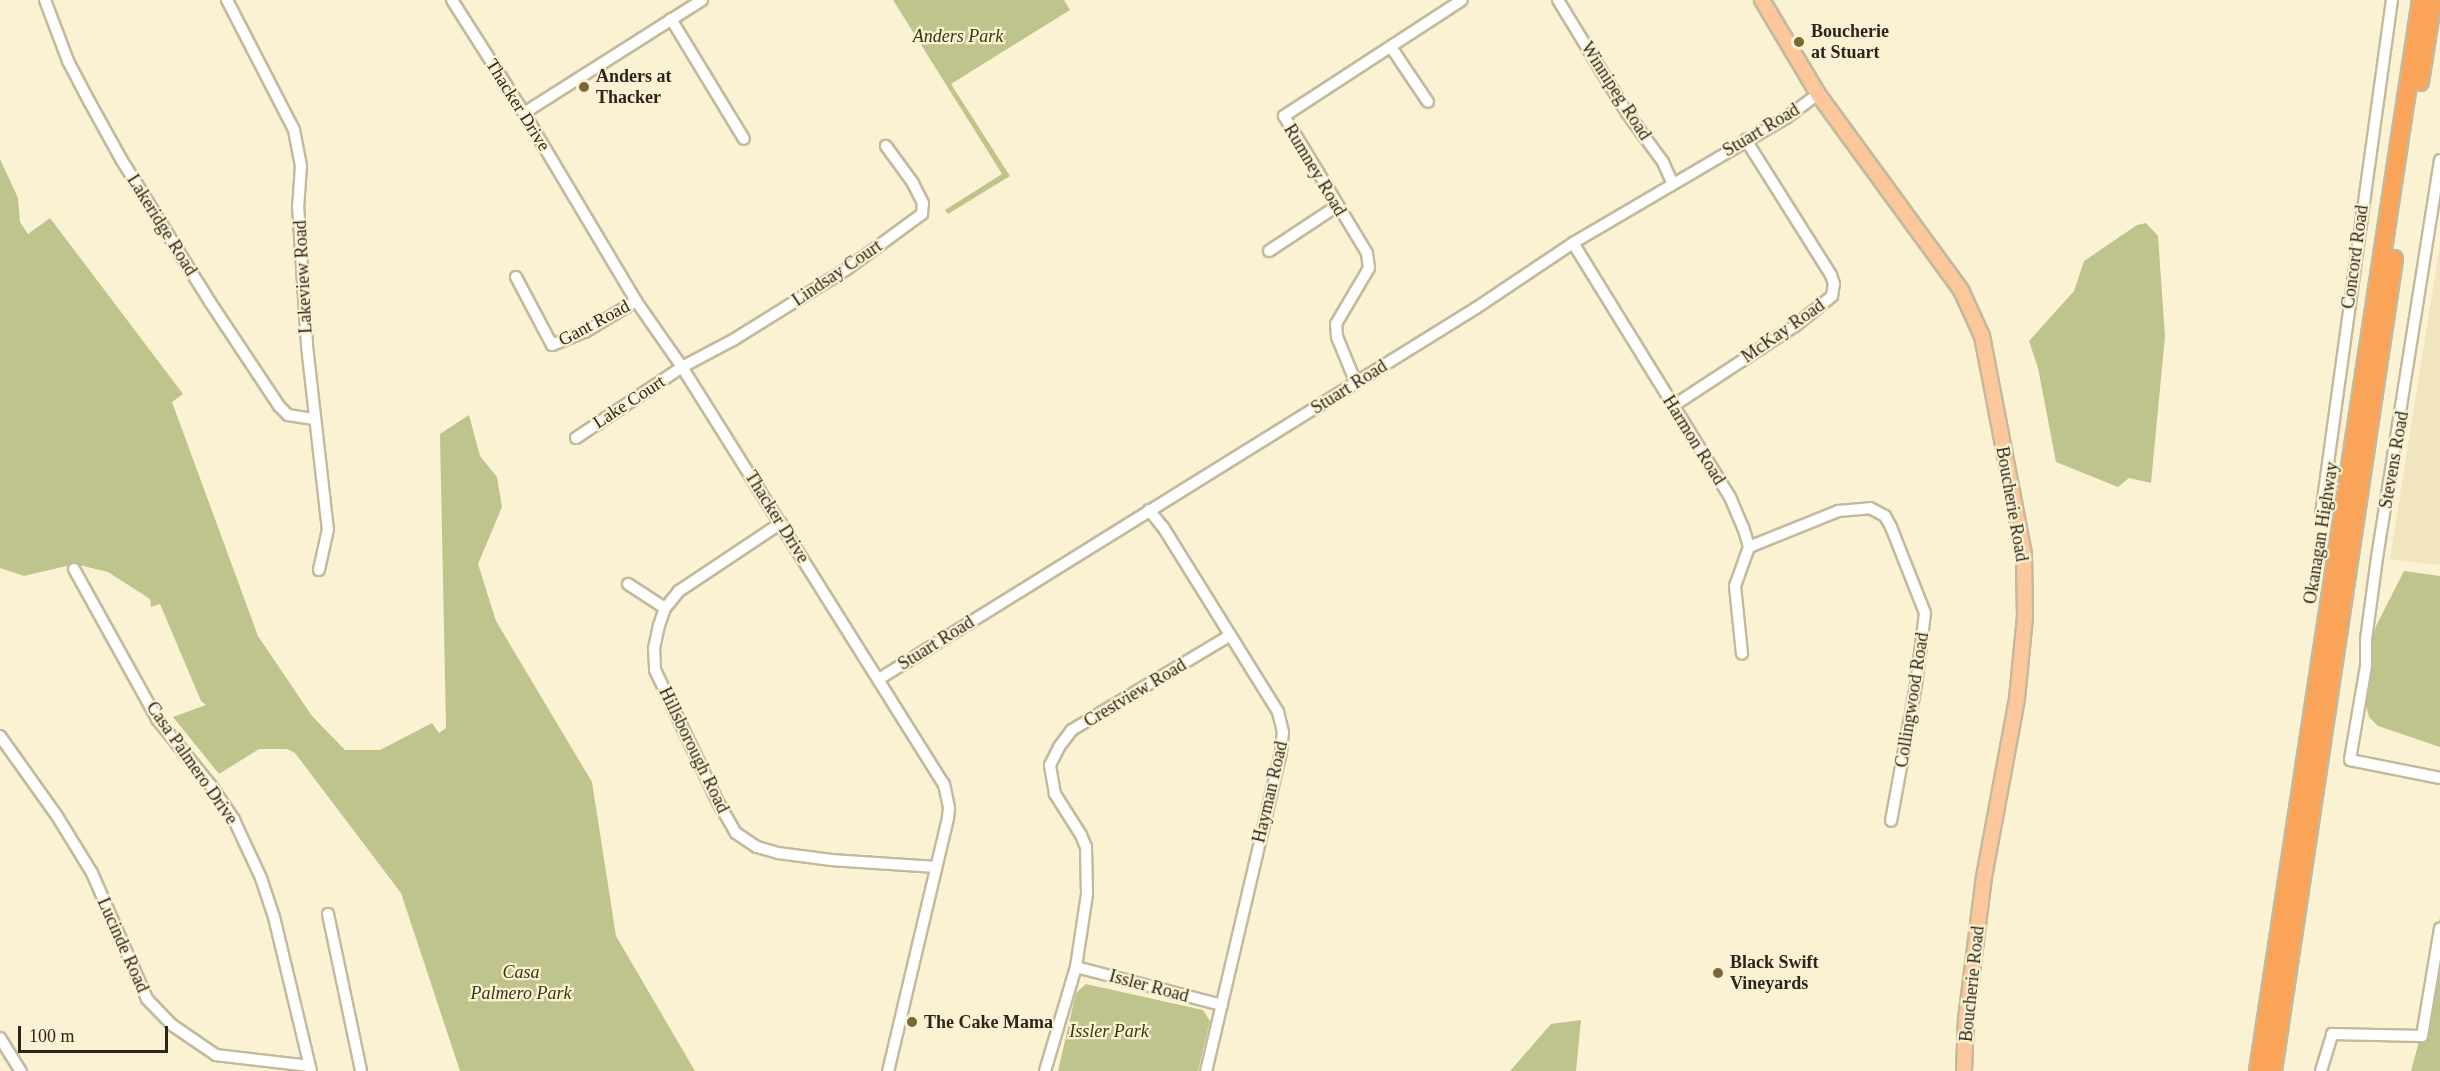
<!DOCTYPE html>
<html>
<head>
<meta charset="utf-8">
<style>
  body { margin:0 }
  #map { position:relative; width:2440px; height:1071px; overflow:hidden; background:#fbf2d4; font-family:Georgia,serif }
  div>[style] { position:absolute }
  .built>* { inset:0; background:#f1e5bf }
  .green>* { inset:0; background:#bfc48d }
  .roads { filter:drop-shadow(2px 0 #c3ba9d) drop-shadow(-2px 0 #c3ba9d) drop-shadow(0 2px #c3ba9d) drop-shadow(0 -2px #c3ba9d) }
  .minor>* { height:10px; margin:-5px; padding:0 5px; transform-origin:5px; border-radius:5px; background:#fff }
  .major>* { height:14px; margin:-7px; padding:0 7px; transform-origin:7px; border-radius:7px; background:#fcc89b }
  .highway>* { height:16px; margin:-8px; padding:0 8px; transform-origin:8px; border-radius:8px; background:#faa459 }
  .dots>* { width:16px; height:16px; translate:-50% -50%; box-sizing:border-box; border:3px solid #fbf2d4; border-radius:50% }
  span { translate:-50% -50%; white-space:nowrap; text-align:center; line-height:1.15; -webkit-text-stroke:4.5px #fbf2d4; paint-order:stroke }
  .poi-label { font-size:18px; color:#29261b; font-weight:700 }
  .left { translate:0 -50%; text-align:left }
  .park-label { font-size:18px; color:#36380f; font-style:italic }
  .street-label { font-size:18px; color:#29261b }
  .scale { position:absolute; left:18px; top:1026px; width:150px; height:27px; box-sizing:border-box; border:3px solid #29261b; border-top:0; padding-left:8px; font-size:18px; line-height:21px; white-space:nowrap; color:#29261b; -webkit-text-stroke:4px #fbf2d4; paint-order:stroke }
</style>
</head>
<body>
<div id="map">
  <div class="built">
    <i style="clip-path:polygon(2440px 244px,2440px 565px,2390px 559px)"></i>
  </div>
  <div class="green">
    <i style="clip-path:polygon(893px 0,1064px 0,1070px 10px,951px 84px,1010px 176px,948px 214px,945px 210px,1002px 174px)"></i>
    <i style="clip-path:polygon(0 159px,18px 198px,20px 222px,28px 234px,50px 218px,183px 394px,172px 402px,258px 636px,312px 716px,345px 750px,380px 750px,432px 723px,439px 733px,446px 728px,440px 434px,469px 415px,480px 456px,497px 477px,502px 507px,478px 564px,496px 621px,592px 782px,616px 936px,695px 1071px,460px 1071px,401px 893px,295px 753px,287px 749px,259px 749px,219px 774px,173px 717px,206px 705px,201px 701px,160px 604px,151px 607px,150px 599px,108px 572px,75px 564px,24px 576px,0 568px)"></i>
    <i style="clip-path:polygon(2146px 223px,2158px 236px,2165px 336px,2151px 483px,2129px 478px,2118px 487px,2056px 462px,2038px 368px,2029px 341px,2074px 291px,2084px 261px,2137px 225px)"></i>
    <i style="clip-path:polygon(2404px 571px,2440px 576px,2440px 747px,2378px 726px,2369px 717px,2360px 683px,2376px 626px)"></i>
    <i style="clip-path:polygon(2440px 917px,2440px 1071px,2411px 1071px,2418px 1045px)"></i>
    <i style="clip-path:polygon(1086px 984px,1203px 1010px,1210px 1021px,1198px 1071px,1058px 1071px,1076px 993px)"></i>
    <i style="clip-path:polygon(1581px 1020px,1576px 1071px,1510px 1071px,1551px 1024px)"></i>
  </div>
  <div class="roads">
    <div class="minor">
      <i style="left:45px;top:0;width:65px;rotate:69.3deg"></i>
      <i style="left:68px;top:61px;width:45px;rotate:62.3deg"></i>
      <i style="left:89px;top:101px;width:66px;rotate:61.1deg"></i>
      <i style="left:121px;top:159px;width:168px;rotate:58.1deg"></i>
      <i style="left:210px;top:302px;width:125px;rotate:56.4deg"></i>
      <i style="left:279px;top:406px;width:13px;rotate:45deg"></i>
      <i style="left:288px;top:415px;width:25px;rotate:9deg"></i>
      <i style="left:227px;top:0;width:146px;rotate:62.7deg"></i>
      <i style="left:294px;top:130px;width:37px;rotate:79deg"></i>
      <i style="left:301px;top:166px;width:39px;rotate:94deg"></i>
      <i style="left:298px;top:205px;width:141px;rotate:86.3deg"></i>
      <i style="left:307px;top:346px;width:184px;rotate:83.5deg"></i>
      <i style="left:328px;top:529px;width:42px;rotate:102.4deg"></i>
      <i style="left:452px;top:0;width:134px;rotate:57.5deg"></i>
      <i style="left:524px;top:113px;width:219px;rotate:59.2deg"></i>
      <i style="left:636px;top:301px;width:80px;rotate:55.1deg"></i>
      <i style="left:682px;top:367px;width:492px;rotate:57.9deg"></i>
      <i style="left:944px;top:784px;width:25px;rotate:78deg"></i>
      <i style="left:949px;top:808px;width:10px;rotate:96deg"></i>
      <i style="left:948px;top:818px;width:260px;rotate:103.3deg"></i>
      <i style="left:1558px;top:0;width:132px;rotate:58.6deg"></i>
      <i style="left:1627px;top:113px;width:61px;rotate:53.7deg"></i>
      <i style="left:1663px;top:162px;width:22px;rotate:66deg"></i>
      <i style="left:671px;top:19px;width:140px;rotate:58.7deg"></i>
      <i style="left:1391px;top:47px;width:66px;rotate:56.1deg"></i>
      <i style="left:524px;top:113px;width:211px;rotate:-32.4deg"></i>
      <i style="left:2440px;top:160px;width:403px;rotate:99deg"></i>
      <i style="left:2377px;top:558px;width:82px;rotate:97.7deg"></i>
      <i style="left:2366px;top:639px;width:27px;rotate:90deg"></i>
      <i style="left:2366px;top:666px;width:95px;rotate:99.7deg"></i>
      <i style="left:2350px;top:760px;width:92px;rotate:11.3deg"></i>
      <i style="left:1573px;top:243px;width:299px;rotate:58.3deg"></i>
      <i style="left:1730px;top:497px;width:33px;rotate:67deg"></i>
      <i style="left:1743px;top:527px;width:21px;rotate:73deg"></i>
      <i style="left:1749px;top:547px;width:41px;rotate:109.7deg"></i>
      <i style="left:1735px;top:586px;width:68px;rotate:84.1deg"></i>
      <i style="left:1269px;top:251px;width:82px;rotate:-33.5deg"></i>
      <i style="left:516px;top:277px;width:77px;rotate:62.1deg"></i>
      <i style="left:552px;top:345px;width:35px;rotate:-22deg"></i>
      <i style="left:585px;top:332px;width:60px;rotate:-31.3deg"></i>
      <i style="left:1356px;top:383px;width:50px;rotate:-112.4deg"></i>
      <i style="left:1337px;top:337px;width:13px;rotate:-94deg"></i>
      <i style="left:1336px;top:324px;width:65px;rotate:-59.5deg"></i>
      <i style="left:1369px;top:268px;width:15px;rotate:-98deg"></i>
      <i style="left:1367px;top:253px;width:160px;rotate:-121.2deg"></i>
      <i style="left:1284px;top:116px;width:212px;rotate:-33.1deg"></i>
      <i style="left:1673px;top:406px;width:146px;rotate:-33.3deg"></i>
      <i style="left:1795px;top:326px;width:48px;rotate:-39deg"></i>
      <i style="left:1832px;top:296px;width:12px;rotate:-81deg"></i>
      <i style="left:1834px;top:284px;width:9px;rotate:-108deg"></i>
      <i style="left:1831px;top:275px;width:160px;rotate:-122.2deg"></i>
      <i style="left:576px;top:438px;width:128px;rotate:-33.8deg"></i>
      <i style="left:682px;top:367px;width:58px;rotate:-27.9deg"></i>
      <i style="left:733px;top:340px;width:134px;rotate:-31.9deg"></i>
      <i style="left:847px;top:269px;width:93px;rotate:-36.3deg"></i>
      <i style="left:922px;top:214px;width:11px;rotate:-85deg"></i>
      <i style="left:923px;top:203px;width:22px;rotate:-117deg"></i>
      <i style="left:913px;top:183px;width:46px;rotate:-126.1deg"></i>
      <i style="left:1149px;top:510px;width:22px;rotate:51deg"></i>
      <i style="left:1163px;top:527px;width:218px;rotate:58.1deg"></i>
      <i style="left:1278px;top:712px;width:21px;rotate:76deg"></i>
      <i style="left:1283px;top:732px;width:20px;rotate:96deg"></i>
      <i style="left:1281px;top:752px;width:328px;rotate:103.2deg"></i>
      <i style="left:2321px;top:514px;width:519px;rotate:-82.14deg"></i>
      <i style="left:781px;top:523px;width:123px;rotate:146.3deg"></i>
      <i style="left:679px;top:591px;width:22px;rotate:129deg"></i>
      <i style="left:665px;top:608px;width:18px;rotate:109deg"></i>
      <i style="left:659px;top:625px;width:24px;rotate:102deg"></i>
      <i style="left:654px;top:648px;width:22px;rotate:87deg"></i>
      <i style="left:655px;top:670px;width:146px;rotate:64.5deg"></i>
      <i style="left:718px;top:802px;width:36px;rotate:60deg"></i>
      <i style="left:736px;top:833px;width:25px;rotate:34deg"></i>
      <i style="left:757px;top:847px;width:22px;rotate:16deg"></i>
      <i style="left:778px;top:853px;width:54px;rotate:7.4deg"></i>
      <i style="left:832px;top:860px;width:103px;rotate:3.9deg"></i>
      <i style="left:1749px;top:547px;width:96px;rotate:-22deg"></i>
      <i style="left:1838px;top:511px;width:32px;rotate:-5deg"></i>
      <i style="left:1870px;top:508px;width:17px;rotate:28deg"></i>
      <i style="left:1885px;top:516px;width:13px;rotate:61deg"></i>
      <i style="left:1891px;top:527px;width:92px;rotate:68.4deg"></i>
      <i style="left:1925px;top:613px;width:73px;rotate:97.1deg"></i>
      <i style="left:1916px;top:685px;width:138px;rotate:100.4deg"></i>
      <i style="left:74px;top:569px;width:171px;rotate:61deg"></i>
      <i style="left:157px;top:719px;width:87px;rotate:51deg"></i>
      <i style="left:212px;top:787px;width:40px;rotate:56deg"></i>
      <i style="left:234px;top:820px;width:64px;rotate:65deg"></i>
      <i style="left:261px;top:878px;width:41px;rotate:71.6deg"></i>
      <i style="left:274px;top:917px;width:158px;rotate:76.5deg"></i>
      <i style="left:628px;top:584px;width:44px;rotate:33deg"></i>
      <i style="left:879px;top:679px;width:703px;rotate:-31.86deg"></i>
      <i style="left:1476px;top:308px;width:117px;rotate:-33.8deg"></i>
      <i style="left:1573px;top:243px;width:247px;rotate:-30.4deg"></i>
      <i style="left:1786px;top:118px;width:40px;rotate:-37deg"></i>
      <i style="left:0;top:736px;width:98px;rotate:54.5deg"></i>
      <i style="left:57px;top:816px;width:67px;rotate:58.4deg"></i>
      <i style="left:92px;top:873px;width:137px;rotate:66.4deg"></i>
      <i style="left:147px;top:999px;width:36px;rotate:46deg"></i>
      <i style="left:172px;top:1025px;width:53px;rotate:34.3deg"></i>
      <i style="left:216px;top:1055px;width:94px;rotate:6.7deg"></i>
      <i style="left:328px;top:914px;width:160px;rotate:78.1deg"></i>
      <i style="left:1076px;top:967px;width:151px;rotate:14.6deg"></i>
      <i style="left:0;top:1038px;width:39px;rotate:58deg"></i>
      <i style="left:1045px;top:1071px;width:109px;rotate:-73.4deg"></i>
      <i style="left:1076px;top:967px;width:74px;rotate:-81.4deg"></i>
      <i style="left:1087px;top:894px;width:47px;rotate:-91.2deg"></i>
      <i style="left:1086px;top:847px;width:13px;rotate:-113deg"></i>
      <i style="left:1081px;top:835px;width:49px;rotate:-122.4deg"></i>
      <i style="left:1055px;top:794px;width:29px;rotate:-100deg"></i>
      <i style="left:1050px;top:765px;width:20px;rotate:-63deg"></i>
      <i style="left:1059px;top:747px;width:21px;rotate:-53deg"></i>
      <i style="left:1072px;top:730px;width:183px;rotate:-30.9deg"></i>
      <i style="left:2321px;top:1071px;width:39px;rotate:-73deg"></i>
      <i style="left:2332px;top:1034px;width:90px;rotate:1.3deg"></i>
      <i style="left:2422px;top:1036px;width:109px;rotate:-80.5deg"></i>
    </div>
    <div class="major">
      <i style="left:1762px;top:0;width:109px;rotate:59.2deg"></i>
      <i style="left:1818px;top:94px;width:243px;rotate:53.9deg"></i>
      <i style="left:1961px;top:290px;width:51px;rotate:65.5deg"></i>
      <i style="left:1982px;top:336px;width:223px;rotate:79.1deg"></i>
      <i style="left:2024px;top:555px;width:62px;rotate:89.1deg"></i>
      <i style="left:2025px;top:617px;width:82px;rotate:95.6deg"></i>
      <i style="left:2017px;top:699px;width:181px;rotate:100.5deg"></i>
      <i style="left:1984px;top:877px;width:143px;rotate:97.2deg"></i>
      <i style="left:1966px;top:1019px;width:52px;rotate:92.2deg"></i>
    </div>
    <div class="highway">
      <i style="left:2420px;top:82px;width:83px;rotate:-81deg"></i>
      <i style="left:2258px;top:1071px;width:1083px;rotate:-81.35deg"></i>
      <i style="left:2273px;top:1071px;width:821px;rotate:-81.52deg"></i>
    </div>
  </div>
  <div class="dots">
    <i style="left:1799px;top:42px;background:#796836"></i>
    <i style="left:584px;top:87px;background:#796836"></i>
    <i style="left:1718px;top:973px;background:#796836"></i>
    <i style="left:912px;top:1022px;background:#796836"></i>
  </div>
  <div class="poi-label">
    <span class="left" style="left:1811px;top:42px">Boucherie<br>at Stuart</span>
    <span class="left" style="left:596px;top:87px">Anders at<br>Thacker</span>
    <span class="left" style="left:1730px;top:973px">Black Swift<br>Vineyards</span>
    <span class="left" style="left:924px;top:1022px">The Cake Mama</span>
  </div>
  <div class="park-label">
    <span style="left:958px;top:36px">Anders Park</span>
    <span style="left:521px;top:983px">Casa<br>Palmero Park</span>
    <span style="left:1109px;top:1031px">Issler Park</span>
  </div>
  <div class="street-label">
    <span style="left:1616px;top:91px;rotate:57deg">Winnipeg Road</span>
    <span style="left:518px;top:105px;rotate:58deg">Thacker Drive</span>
    <span style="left:1761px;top:130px;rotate:-31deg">Stuart Road</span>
    <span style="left:1315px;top:170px;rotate:59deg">Rumney Road</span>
    <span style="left:162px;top:225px;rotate:58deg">Lakeridge Road</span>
    <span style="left:2355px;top:257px;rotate:-82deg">Concord Road</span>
    <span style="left:837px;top:273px;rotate:-34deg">Lindsay Court</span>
    <span style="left:303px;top:277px;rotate:-93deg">Lakeview Road</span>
    <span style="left:594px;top:323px;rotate:-28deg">Gant Road</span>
    <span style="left:1783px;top:331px;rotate:-35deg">McKay Road</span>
    <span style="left:1349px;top:387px;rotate:-32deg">Stuart Road</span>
    <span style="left:629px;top:402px;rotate:-33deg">Lake Court</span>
    <span style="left:1694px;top:440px;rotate:58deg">Harmon Road</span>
    <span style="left:2394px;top:460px;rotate:-80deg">Stevens Road</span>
    <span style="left:2012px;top:504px;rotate:80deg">Boucherie Road</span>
    <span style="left:777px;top:517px;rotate:58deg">Thacker Drive</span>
    <span style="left:2321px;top:533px;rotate:-81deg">Okanagan Highway</span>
    <span style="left:936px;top:643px;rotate:-32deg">Stuart Road</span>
    <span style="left:1135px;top:693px;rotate:-31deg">Crestview Road</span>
    <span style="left:1912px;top:700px;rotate:-81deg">Collingwood Road</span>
    <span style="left:694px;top:750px;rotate:64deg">Hillsborough Road</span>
    <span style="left:192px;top:763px;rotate:55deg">Casa Palmero Drive</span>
    <span style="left:1270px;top:792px;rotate:-77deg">Hayman Road</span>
    <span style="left:123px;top:945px;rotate:66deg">Lucinde Road</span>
    <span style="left:1972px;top:984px;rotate:-84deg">Boucherie Road</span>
    <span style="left:1149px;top:986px;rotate:15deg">Issler Road</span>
  </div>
  <div class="scale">100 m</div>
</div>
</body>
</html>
